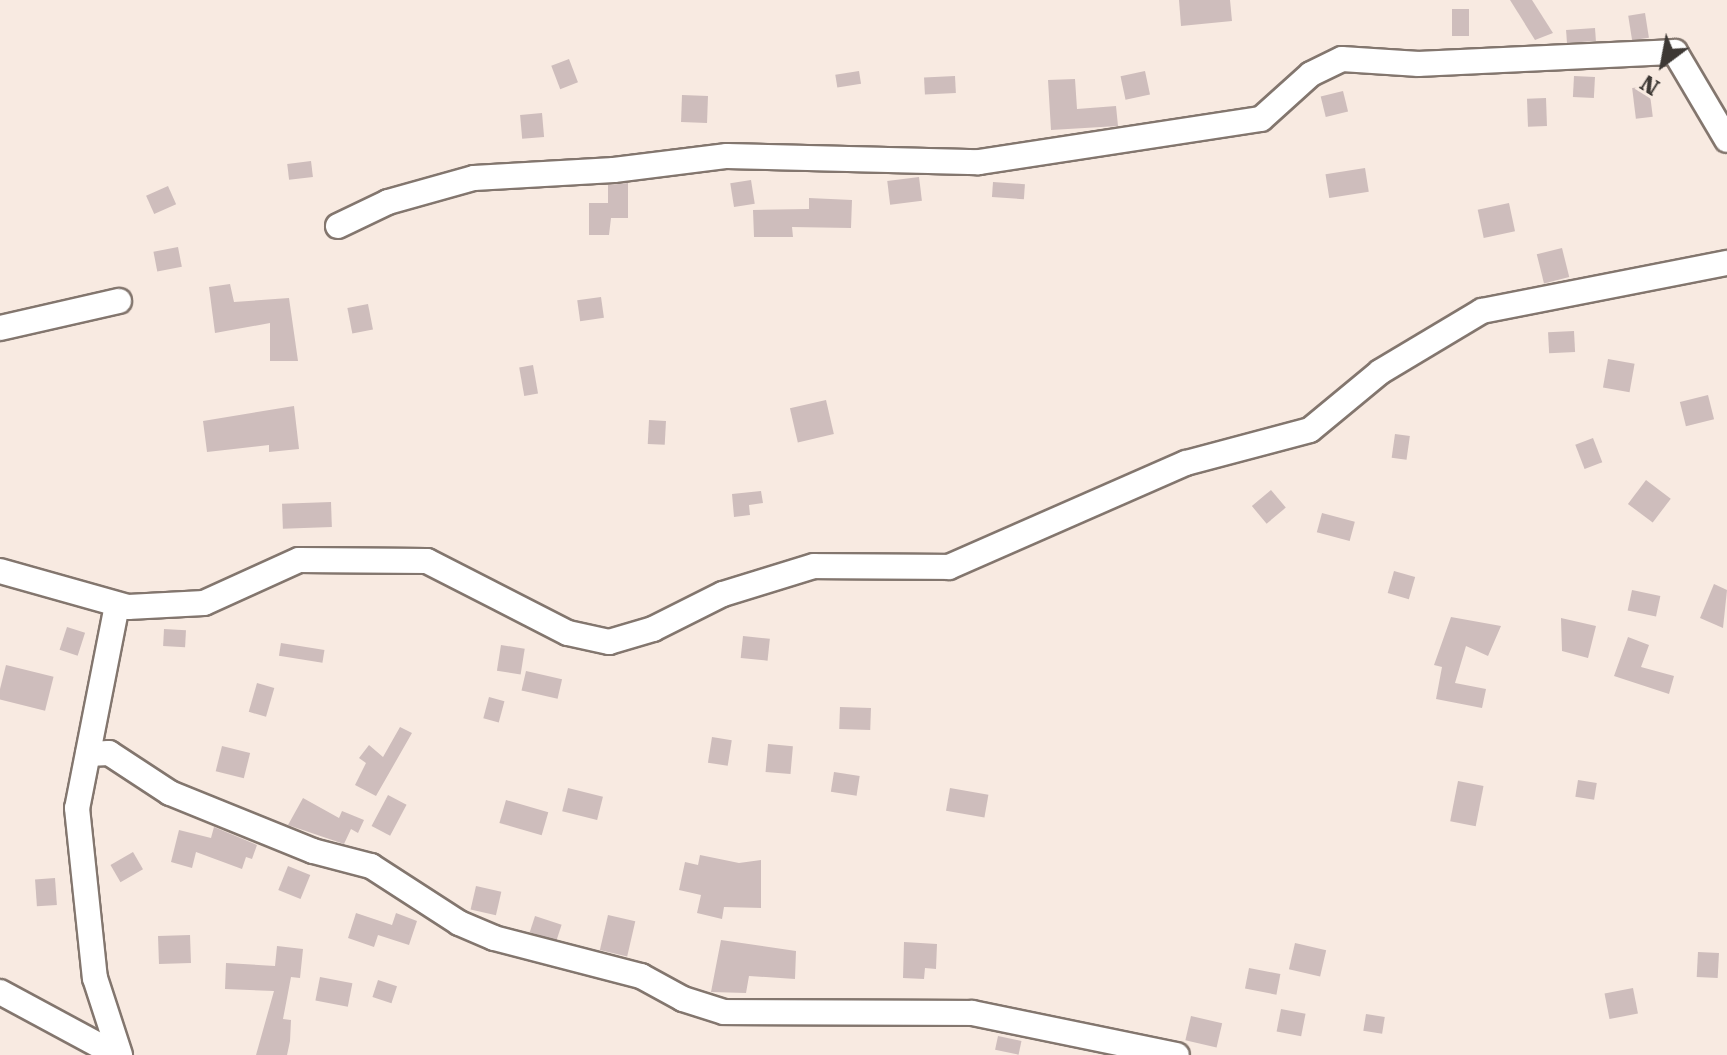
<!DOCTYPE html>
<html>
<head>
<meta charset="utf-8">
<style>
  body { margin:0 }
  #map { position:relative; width:1727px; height:1055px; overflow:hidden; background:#f8eae1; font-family:"Roboto Serif",serif }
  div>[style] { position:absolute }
  .building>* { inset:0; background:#cebdbc; transform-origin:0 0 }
  .roads { filter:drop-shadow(2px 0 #83766e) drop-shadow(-2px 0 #83766e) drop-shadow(0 2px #83766e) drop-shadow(0 -2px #83766e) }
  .minor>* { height:24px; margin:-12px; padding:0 12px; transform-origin:12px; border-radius:12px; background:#fff }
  span { translate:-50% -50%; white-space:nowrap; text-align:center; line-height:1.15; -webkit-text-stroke:6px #f8eae1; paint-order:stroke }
  .north { position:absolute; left:1623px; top:24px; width:80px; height:80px; -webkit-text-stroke:6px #f8eae1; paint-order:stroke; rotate:212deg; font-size:22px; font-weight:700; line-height:32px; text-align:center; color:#3d3834 }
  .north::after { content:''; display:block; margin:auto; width:28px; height:36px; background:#3d3834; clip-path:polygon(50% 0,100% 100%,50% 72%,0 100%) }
</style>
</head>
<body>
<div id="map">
  <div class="building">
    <i style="clip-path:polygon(1179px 0,1230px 0,1232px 21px,1181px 26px)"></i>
    <i style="clip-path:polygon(1510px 0,1532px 0,1553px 33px,1535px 40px)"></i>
    <i style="left:1452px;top:9px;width:17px;height:27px"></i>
    <i style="left:1645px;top:13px;width:25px;height:17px;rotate:81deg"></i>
    <i style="left:1595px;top:28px;width:13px;height:29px;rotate:86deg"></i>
    <i style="left:569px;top:59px;width:25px;height:19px;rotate:69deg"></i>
    <i style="left:859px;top:71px;width:13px;height:24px;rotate:81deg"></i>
    <i style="left:1145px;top:71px;width:24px;height:25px;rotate:78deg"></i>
    <i style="left:955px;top:76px;width:17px;height:31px;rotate:87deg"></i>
    <i style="left:1574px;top:76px;width:21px;height:21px;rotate:3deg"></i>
    <i style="clip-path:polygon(1075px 79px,1077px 109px,1116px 106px,1118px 126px,1051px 130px,1048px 80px)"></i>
    <i style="left:1649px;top:86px;width:31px;height:17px;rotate:83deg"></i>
    <i style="left:1343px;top:91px;width:21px;height:23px;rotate:76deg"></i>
    <i style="left:682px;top:95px;width:26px;height:27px;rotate:2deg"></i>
    <i style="left:1546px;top:98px;width:28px;height:19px;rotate:88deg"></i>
    <i style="left:542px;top:113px;width:24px;height:22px;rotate:85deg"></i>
    <i style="left:311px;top:161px;width:16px;height:24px;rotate:83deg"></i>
    <i style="left:1365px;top:168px;width:24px;height:40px;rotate:81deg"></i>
    <i style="left:919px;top:177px;width:24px;height:32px;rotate:83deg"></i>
    <i style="left:751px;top:180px;width:24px;height:21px;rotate:81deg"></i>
    <i style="left:993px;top:182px;width:32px;height:15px;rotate:4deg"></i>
    <i style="clip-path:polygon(628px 183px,628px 218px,611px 218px,609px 235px,589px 235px,589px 203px,608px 203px,608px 185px)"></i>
    <i style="left:168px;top:186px;width:20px;height:24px;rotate:66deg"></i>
    <i style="clip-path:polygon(809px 198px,852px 200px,851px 228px,792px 227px,793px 237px,754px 237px,753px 210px,809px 209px)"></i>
    <i style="left:1509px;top:203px;width:29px;height:32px;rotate:78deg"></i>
    <i style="left:178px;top:247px;width:20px;height:25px;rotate:79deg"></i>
    <i style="left:1562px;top:248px;width:30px;height:26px;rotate:76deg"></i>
    <i style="clip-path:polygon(230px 284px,234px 302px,289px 298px,298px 361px,270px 361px,270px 323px,215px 333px,209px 287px)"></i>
    <i style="left:601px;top:297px;width:21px;height:24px;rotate:82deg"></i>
    <i style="left:368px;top:304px;width:26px;height:21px;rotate:79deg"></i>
    <i style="left:1574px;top:331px;width:21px;height:26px;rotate:87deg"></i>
    <i style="left:1608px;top:359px;width:27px;height:29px;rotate:10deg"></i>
    <i style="left:533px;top:365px;width:29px;height:14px;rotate:80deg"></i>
    <i style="left:1708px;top:395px;width:25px;height:29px;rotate:76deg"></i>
    <i style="left:826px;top:400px;width:35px;height:37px;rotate:77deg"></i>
    <i style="clip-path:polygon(294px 406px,299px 449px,269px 452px,269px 445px,207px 452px,203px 421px)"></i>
    <i style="left:649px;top:420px;width:17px;height:24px;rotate:3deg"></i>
    <i style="left:1395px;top:434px;width:15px;height:24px;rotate:8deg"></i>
    <i style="left:1593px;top:438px;width:26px;height:19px;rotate:69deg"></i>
    <i style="left:1646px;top:480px;width:31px;height:30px;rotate:37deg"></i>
    <i style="left:1271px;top:490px;width:23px;height:25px;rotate:50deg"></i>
    <i style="clip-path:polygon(761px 491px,763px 503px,749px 505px,750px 515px,734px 517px,732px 494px)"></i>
    <i style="left:331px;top:502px;width:25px;height:49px;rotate:88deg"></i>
    <i style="left:1322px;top:513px;width:34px;height:20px;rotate:15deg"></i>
    <i style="left:1394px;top:571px;width:22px;height:23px;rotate:16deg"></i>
    <i style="clip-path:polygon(1714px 584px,1727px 590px,1723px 628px,1700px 618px)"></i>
    <i style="left:1632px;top:590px;width:29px;height:21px;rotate:12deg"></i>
    <i style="clip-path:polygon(1451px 617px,1501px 626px,1488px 656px,1466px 646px,1455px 683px,1486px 689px,1482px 708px,1436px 699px,1442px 667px,1434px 665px)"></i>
    <i style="clip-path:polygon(1561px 618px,1596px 626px,1588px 658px,1562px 651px)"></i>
    <i style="left:67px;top:627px;width:19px;height:24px;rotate:18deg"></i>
    <i style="left:164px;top:629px;width:22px;height:17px;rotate:3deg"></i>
    <i style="left:743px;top:636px;width:27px;height:22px;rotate:6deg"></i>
    <i style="clip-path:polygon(1628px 637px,1649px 645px,1641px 667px,1674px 676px,1669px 694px,1614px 676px)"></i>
    <i style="left:281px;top:643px;width:44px;height:13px;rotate:9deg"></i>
    <i style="left:501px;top:645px;width:24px;height:26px;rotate:9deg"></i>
    <i style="left:6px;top:665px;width:49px;height:35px;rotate:14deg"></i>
    <i style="left:526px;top:671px;width:37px;height:20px;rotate:13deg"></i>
    <i style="left:257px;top:683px;width:18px;height:30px;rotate:16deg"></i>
    <i style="left:489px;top:697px;width:16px;height:22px;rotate:15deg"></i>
    <i style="left:840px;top:707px;width:31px;height:22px;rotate:2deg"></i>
    <i style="clip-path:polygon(400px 727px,412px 733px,376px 796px,355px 785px,366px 763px,359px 758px,369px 745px,383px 757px)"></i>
    <i style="left:712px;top:737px;width:20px;height:26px;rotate:9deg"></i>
    <i style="left:768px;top:744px;width:25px;height:28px;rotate:5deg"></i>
    <i style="left:222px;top:746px;width:29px;height:26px;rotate:14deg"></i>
    <i style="left:834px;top:772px;width:26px;height:20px;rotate:9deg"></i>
    <i style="left:1578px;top:780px;width:19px;height:17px;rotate:9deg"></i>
    <i style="left:1458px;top:781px;width:26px;height:41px;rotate:11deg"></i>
    <i style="left:568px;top:788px;width:36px;height:24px;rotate:14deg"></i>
    <i style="left:950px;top:788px;width:39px;height:23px;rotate:10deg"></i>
    <i style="left:388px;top:795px;width:21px;height:35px;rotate:28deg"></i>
    <i style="clip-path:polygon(303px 798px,339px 818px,342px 811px,364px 820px,358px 833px,351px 829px,344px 844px,288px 825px)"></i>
    <i style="left:506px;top:800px;width:44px;height:24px;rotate:16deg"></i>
    <i style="clip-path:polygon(214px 827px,257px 845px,252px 859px,246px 857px,242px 869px,196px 852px,192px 868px,171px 862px,179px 830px,211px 838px)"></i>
    <i style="left:133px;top:852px;width:20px;height:26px;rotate:60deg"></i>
    <i style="clip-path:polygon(700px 855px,739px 863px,761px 860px,761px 908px,724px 907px,722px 919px,697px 913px,701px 895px,679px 890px,685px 862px,698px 865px)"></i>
    <i style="left:288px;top:866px;width:24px;height:26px;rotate:22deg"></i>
    <i style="left:55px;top:878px;width:27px;height:20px;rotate:86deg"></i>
    <i style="left:476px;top:886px;width:26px;height:24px;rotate:13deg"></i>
    <i style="clip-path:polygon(356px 913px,392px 925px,396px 913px,417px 921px,409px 945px,378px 935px,374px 947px,348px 938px)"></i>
    <i style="left:608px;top:915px;width:28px;height:36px;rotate:13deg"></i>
    <i style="left:535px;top:916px;width:28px;height:17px;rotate:18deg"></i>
    <i style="left:190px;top:935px;width:28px;height:32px;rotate:88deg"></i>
    <i style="clip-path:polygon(721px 940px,796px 951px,795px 979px,749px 976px,746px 993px,711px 992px)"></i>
    <i style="clip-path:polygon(904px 942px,937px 944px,936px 969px,925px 968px,924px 979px,903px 978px)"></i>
    <i style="left:1295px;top:943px;width:32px;height:27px;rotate:13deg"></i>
    <i style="clip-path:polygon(277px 946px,303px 949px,300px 978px,291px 977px,283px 1019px,291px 1020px,290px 1041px,287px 1055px,256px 1055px,274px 991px,225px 989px,226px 963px,275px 966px)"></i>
    <i style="left:1698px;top:952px;width:21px;height:25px;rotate:3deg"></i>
    <i style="left:1249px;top:968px;width:32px;height:21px;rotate:11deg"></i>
    <i style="left:320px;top:977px;width:33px;height:24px;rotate:11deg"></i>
    <i style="left:378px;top:980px;width:20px;height:18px;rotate:18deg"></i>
    <i style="left:1633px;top:988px;width:26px;height:29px;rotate:79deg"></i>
    <i style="left:1281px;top:1009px;width:25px;height:23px;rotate:11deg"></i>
    <i style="left:1366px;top:1014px;width:19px;height:17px;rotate:9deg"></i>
    <i style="left:1191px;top:1016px;width:32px;height:25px;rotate:13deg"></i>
    <i style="left:998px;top:1036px;width:24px;height:14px;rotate:12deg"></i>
  </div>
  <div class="roads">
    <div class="minor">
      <i style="left:338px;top:226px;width:55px;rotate:-25.6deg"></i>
      <i style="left:388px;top:202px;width:89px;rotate:-15.6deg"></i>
      <i style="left:474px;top:178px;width:140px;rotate:-3.3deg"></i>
      <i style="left:614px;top:170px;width:114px;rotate:-7.1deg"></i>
      <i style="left:727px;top:156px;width:252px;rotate:1.4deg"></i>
      <i style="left:979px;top:162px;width:285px;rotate:-8.7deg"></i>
      <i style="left:1261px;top:119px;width:67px;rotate:-42deg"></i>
      <i style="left:1311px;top:74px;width:34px;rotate:-26deg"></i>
      <i style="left:1342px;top:59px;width:77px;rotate:3.7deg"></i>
      <i style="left:1419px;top:64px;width:256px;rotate:-2.7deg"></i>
      <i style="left:1675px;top:52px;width:102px;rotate:59.4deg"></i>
      <i style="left:0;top:328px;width:122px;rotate:-12.8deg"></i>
      <i style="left:0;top:571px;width:133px;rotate:15.7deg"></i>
      <i style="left:128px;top:607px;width:76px;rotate:-3deg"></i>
      <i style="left:204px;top:603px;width:104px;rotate:-24.4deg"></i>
      <i style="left:299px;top:560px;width:128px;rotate:0.4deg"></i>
      <i style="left:427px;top:561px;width:158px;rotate:27.1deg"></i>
      <i style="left:568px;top:633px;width:42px;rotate:12.4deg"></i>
      <i style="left:609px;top:642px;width:46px;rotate:-16.5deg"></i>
      <i style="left:653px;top:629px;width:78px;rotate:-26.6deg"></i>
      <i style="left:723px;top:594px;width:95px;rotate:-17.1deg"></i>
      <i style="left:814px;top:566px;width:135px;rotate:0.4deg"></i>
      <i style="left:949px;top:567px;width:259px;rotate:-23.7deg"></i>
      <i style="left:1186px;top:463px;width:128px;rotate:-14.9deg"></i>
      <i style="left:1310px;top:430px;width:91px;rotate:-39.6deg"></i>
      <i style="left:1380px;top:372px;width:119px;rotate:-30.9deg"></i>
      <i style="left:1482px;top:311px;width:250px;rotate:-11.1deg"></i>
      <i style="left:117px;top:605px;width:207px;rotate:101.1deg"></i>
      <i style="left:77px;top:808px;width:171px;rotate:84deg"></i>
      <i style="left:95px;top:978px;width:81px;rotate:72deg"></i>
      <i style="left:88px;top:754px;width:21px;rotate:-3deg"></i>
      <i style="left:109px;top:753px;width:73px;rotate:33.3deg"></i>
      <i style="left:170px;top:793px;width:154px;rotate:22.1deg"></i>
      <i style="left:313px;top:851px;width:60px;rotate:14.5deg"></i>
      <i style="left:371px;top:866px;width:105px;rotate:32.9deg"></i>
      <i style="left:459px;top:923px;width:38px;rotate:23deg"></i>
      <i style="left:494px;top:938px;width:152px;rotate:14.5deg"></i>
      <i style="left:641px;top:976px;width:48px;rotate:28.7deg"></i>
      <i style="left:683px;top:999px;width:43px;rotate:17.6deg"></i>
      <i style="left:724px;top:1012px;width:248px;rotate:0.2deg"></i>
      <i style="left:972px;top:1013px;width:209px;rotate:11.6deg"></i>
      <i style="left:0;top:992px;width:133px;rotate:28.3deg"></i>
    </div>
  </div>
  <div class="north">N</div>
</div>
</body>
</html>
